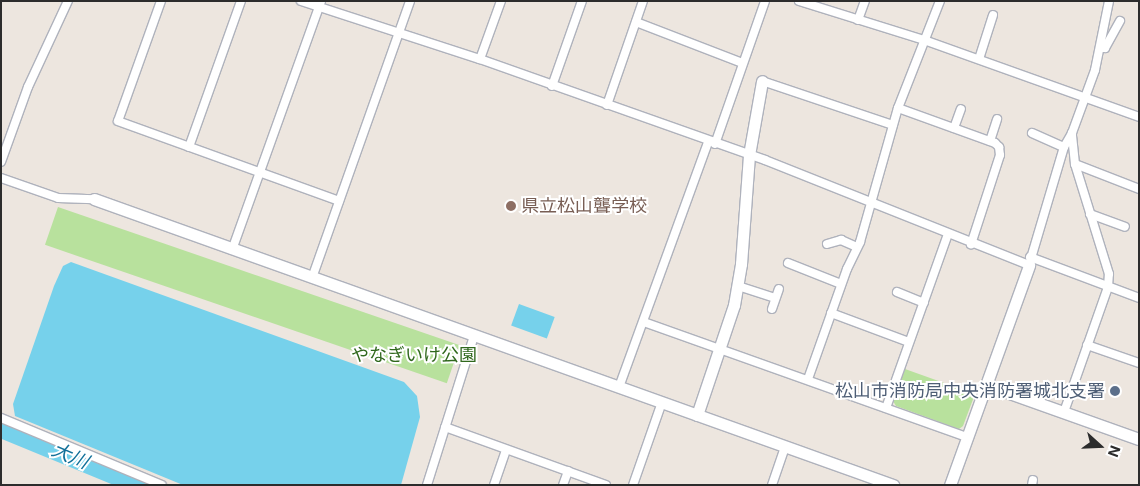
<!DOCTYPE html>
<html>
<head>
<meta charset="utf-8">
<style>
  body { margin:0 }
  #map { position:relative; width:1140px; height:486px; overflow:hidden; background:#ede6df; font-family:Inter,"Noto Sans JP",sans-serif }
  div>[style] { position:absolute }
  .green>* { inset:0; background:#b8e19d; transform-origin:0 0 }
  .water>* { inset:0; background:#76d1eb; transform-origin:0 0 }
  .river>* { height:19px; margin:-9.5px; padding:0 9.5px; transform-origin:9.5px; border-radius:9.5px; background:#76d1eb }
  .roads { filter:drop-shadow(1px 0 #afb2bc) drop-shadow(-1px 0 #afb2bc) drop-shadow(0 1px #afb2bc) drop-shadow(0 -1px #afb2bc) }
  .street>* { height:8px; margin:-4px; padding:0 4px; transform-origin:4px; border-radius:4px; background:#fff }
  .secondary>* { height:11px; margin:-5.5px; padding:0 5.5px; transform-origin:5.5px; border-radius:5.5px; background:#fff }
  .dots>* { width:14px; height:14px; translate:-50% -50%; box-sizing:border-box; border:2px solid #fff; border-radius:50% }
  span { translate:-50% -50%; white-space:nowrap; text-align:center; line-height:1.15; -webkit-text-stroke:4px #fff; paint-order:stroke }
  .education-label { font-size:18px; color:#785e54 }
  .left { translate:0 -50%; text-align:left }
  .park-label { font-size:18px; color:#30681d }
  .service-label { font-size:18px; color:#4e5e75 }
  .right { translate:-100% -50%; text-align:right }
  .water-label { font-size:19px; color:#12719a; font-style:italic }
  .frame { position:absolute; inset:0; border:2px solid #2c2c2c; pointer-events:none }
  .north { position:absolute; left:1075px; top:421px; width:50px; height:50px; -webkit-text-stroke:4px #fff; paint-order:stroke; rotate:110deg; font-size:14px; font-weight:700; line-height:20px; text-align:center; color:#2c2c2c }
  .north::after { content:''; display:block; margin:auto; width:18px; height:22px; background:#2c2c2c; clip-path:polygon(50% 0,100% 100%,50% 72%,0 100%) }
</style>
</head>
<body>
<div id="map">
  <div class="green">
    <i style="left:58px;top:207px;width:425px;height:40px;rotate:19deg"></i>
    <i style="clip-path:polygon(905px 369px,975px 394px,963px 426px,959px 429px,896px 406px,893px 401px)"></i>
  </div>
  <div class="water">
    <i style="clip-path:polygon(71px 262px,404px 382px,417px 396px,420px 417px,401px 485px,183px 485px,15px 416px,13px 404px,54px 286px,63px 266px)"></i>
    <i style="left:519px;top:304px;width:38px;height:23px;rotate:20deg"></i>
  </div>
  <div class="river">
    <i style="left:1px;top:428px;width:149px;rotate:22.4deg"></i>
  </div>
  <div class="roads">
    <div class="street">
      <i style="left:161px;top:1px;width:127px;rotate:109.7deg"></i>
      <i style="left:118px;top:121px;width:235px;rotate:19.9deg"></i>
      <i style="left:301px;top:1px;width:188px;rotate:18deg"></i>
      <i style="left:480px;top:59px;width:302px;rotate:19.5deg"></i>
      <i style="left:765px;top:160px;width:284px;rotate:21.7deg"></i>
      <i style="left:1029px;top:265px;width:123px;rotate:-73.5deg"></i>
      <i style="left:1064px;top:147px;width:16px;rotate:-60deg"></i>
      <i style="left:1072px;top:133px;width:67px;rotate:-69.9deg"></i>
      <i style="left:1095px;top:70px;width:70px;rotate:-78.5deg"></i>
      <i style="left:799px;top:1px;width:131px;rotate:17.3deg"></i>
      <i style="left:924px;top:40px;width:228px;rotate:19.7deg"></i>
      <i style="left:858px;top:20px;width:20px;rotate:-70deg"></i>
      <i style="left:636px;top:22px;width:114px;rotate:21.1deg"></i>
      <i style="left:1101px;top:48px;width:4px"></i>
      <i style="left:1105px;top:48px;width:31px;rotate:-61deg"></i>
      <i style="left:480px;top:59px;width:62px;rotate:-70.1deg"></i>
      <i style="left:979px;top:59px;width:46px;rotate:-72.3deg"></i>
      <i style="left:762px;top:81px;width:138px;rotate:18.6deg"></i>
      <i style="left:552px;top:86px;width:90px;rotate:-70.6deg"></i>
      <i style="left:607px;top:105px;width:110px;rotate:-70.9deg"></i>
      <i style="left:898px;top:108px;width:103px;rotate:19.8deg"></i>
      <i style="left:995px;top:143px;width:6px;rotate:45deg"></i>
      <i style="left:999px;top:147px;width:8px;rotate:83deg"></i>
      <i style="left:1000px;top:155px;width:94px;rotate:108deg"></i>
      <i style="left:954px;top:128px;width:20px;rotate:-70deg"></i>
      <i style="left:1032px;top:133px;width:35px;rotate:24deg"></i>
      <i style="left:990px;top:141px;width:23px;rotate:-72deg"></i>
      <i style="left:715px;top:144px;width:151px;rotate:-70.7deg"></i>
      <i style="left:189px;top:147px;width:155px;rotate:-70.4deg"></i>
      <i style="left:1px;top:162px;width:80px;rotate:-70.2deg"></i>
      <i style="left:28px;top:87px;width:95px;rotate:-65.1deg"></i>
      <i style="left:1075px;top:164px;width:69px;rotate:21.3deg"></i>
      <i style="left:1px;top:178px;width:60px;rotate:19.3deg"></i>
      <i style="left:58px;top:198px;width:36px;rotate:2deg"></i>
      <i style="left:1090px;top:214px;width:37px;rotate:20deg"></i>
      <i style="left:827px;top:244px;width:15px;rotate:-16deg"></i>
      <i style="left:841px;top:240px;width:17px;rotate:24deg"></i>
      <i style="left:232px;top:250px;width:264px;rotate:-70.3deg"></i>
      <i style="left:1030px;top:257px;width:116px;rotate:20.6deg"></i>
      <i style="left:788px;top:263px;width:57px;rotate:21.6deg"></i>
      <i style="left:312px;top:278px;width:294px;rotate:-70.5deg"></i>
      <i style="left:738px;top:286px;width:39px;rotate:18deg"></i>
      <i style="left:897px;top:292px;width:29px;rotate:22deg"></i>
      <i style="left:772px;top:309px;width:21px;rotate:-71deg"></i>
      <i style="left:831px;top:313px;width:83px;rotate:20.4deg"></i>
      <i style="left:644px;top:322px;width:343px;rotate:19.6deg"></i>
      <i style="left:1087px;top:345px;width:55px;rotate:19.1deg"></i>
      <i style="left:808px;top:379px;width:117px;rotate:-70.5deg"></i>
      <i style="left:847px;top:269px;width:30px;rotate:-64deg"></i>
      <i style="left:860px;top:242px;width:139px;rotate:-74.2deg"></i>
      <i style="left:898px;top:108px;width:115px;rotate:-68.6deg"></i>
      <i style="left:619px;top:387px;width:261px;rotate:-70deg"></i>
      <i style="left:886px;top:408px;width:185px;rotate:-70.4deg"></i>
      <i style="left:1064px;top:412px;width:133px;rotate:-70.6deg"></i>
      <i style="left:1108px;top:287px;width:13px;rotate:-86deg"></i>
      <i style="left:1109px;top:274px;width:115px;rotate:-107.2deg"></i>
      <i style="left:1075px;top:164px;width:31px;rotate:-96deg"></i>
      <i style="left:1px;top:418px;width:174px;rotate:22.6deg"></i>
      <i style="left:445px;top:427px;width:171px;rotate:19.8deg"></i>
      <i style="left:427px;top:485px;width:156px;rotate:-72.5deg"></i>
      <i style="left:494px;top:485px;width:37px;rotate:-71deg"></i>
      <i style="left:563px;top:485px;width:15px;rotate:-70deg"></i>
      <i style="left:633px;top:485px;width:88px;rotate:-70.7deg"></i>
      <i style="left:772px;top:485px;width:40px;rotate:-71.1deg"></i>
      <i style="left:1032px;top:485px;width:5px;rotate:-79deg"></i>
    </div>
    <div class="secondary">
      <i style="left:94px;top:199px;width:849px;rotate:19.69deg"></i>
      <i style="left:987px;top:385px;width:161px;rotate:19.6deg"></i>
      <i style="left:697px;top:415px;width:116px;rotate:-71.4deg"></i>
      <i style="left:734px;top:305px;width:42px;rotate:-80.3deg"></i>
      <i style="left:741px;top:264px;width:109px;rotate:-85.8deg"></i>
      <i style="left:749px;top:155px;width:75px;rotate:-80deg"></i>
      <i style="left:950px;top:485px;width:234px;rotate:-70.2deg"></i>
    </div>
  </div>
  <div class="dots">
    <i style="left:511px;top:206px;background:#8d6e63"></i>
    <i style="left:1115px;top:391px;background:#5c6f8a"></i>
  </div>
  <div class="education-label">
    <span class="left" style="left:521px;top:206px">県立松山聾学校</span>
  </div>
  <div class="park-label">
    <span style="left:414px;top:355px">やなぎいけ公園</span>
  </div>
  <div class="service-label">
    <span class="right" style="left:1105px;top:391px">松山市消防局中央消防署城北支署</span>
  </div>
  <div class="water-label">
    <span style="left:70px;top:456px;rotate:23deg">大川</span>
  </div>
  <div class="frame"></div>
  <div class="north">N</div>
</div>
</body>
</html>
